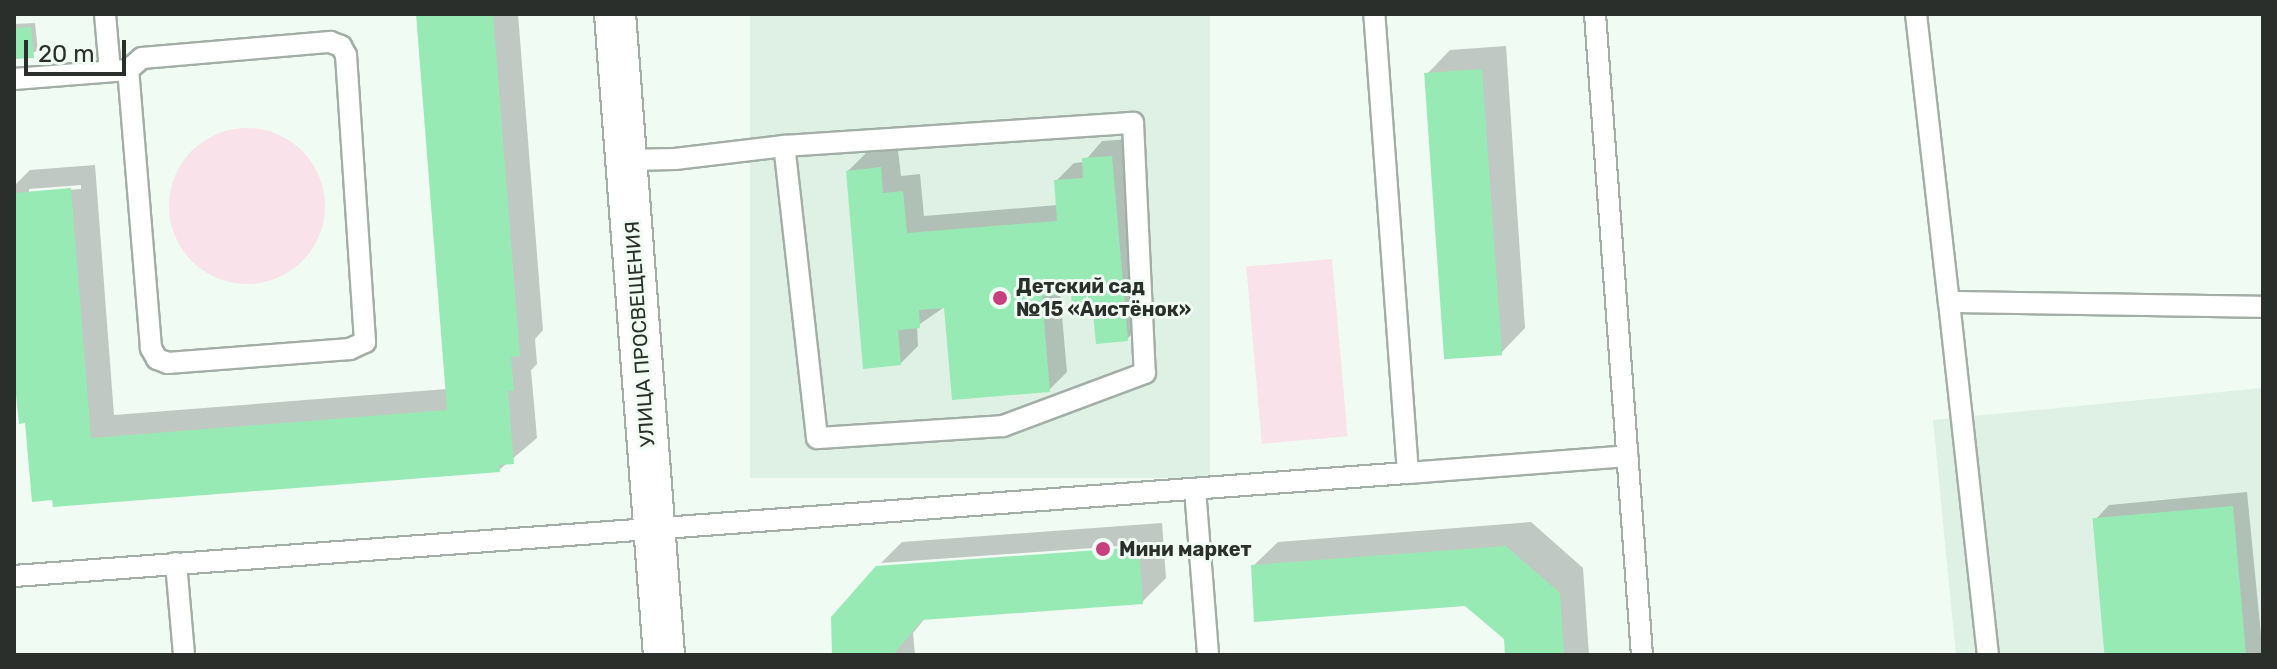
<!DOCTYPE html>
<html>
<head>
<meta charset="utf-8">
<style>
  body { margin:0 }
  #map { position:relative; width:2277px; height:669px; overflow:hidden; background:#effbf3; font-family:Rubik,sans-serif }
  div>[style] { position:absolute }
  .built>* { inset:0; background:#def1e4; transform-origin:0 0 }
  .green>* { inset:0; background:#f9e2ea; transform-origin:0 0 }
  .round { border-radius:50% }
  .shadow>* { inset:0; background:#0003 }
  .building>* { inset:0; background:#98eab5; transform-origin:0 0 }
  .roads { filter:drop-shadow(2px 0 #a2aea6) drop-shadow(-2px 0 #a2aea6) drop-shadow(0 2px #a2aea6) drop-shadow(0 -2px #a2aea6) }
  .lane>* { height:20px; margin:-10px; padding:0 10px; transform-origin:10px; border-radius:10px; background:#fff }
  .street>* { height:40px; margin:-20px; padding:0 20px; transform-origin:20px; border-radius:20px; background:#fff }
  .dots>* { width:22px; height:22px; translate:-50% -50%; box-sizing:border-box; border:4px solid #effbf3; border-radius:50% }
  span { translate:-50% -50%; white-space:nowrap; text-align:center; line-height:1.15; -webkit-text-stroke:6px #effbf3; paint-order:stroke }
  .poi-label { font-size:20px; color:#2a2f2c; font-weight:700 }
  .left { translate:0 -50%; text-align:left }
  .street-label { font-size:20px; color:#2a2f2c }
  .frame { position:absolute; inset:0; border:16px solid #2a2f2c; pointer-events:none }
  .scale { position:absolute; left:24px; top:40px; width:102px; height:36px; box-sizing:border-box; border:4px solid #2a2f2c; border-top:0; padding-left:10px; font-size:24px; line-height:28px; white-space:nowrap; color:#2a2f2c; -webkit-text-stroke:6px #effbf3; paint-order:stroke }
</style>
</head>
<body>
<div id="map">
  <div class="built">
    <i style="left:750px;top:14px;width:460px;height:464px"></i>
    <i style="clip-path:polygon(2263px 388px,2263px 655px,1956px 655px,1933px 420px)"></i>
  </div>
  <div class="green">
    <i class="round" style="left:169px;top:128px;width:156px;height:156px"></i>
    <i style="left:1332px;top:259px;width:178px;height:86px;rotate:85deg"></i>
  </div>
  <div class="shadow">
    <i style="clip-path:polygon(evenodd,418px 14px,518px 14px,543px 330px,535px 339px,537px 364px,531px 370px,537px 438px,499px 470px,55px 505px,14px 373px,14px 186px,30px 170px,95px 165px,114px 415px,447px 389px,418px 14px,81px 185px,81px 189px,29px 193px,29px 189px,81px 185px)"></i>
    <i style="clip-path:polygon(35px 23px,38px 51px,14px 57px,14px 24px)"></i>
    <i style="clip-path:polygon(1506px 46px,1525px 328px,1501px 353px,1426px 75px,1450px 50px)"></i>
    <i style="clip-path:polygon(1129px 139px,1145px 321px,1127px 339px,1072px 292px,1060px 293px,1067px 372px,1049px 390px,946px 306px,917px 326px,918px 346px,900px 364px,848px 171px,866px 153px,898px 150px,901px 176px,920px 174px,924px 216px,1058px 205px,1056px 181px,1074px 163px,1084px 162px,1102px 141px)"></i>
    <i style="clip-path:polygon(2247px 492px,2263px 655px,2108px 655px,2095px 520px,2109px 505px)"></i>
    <i style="clip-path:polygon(1531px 522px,1583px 568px,1589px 655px,1507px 655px,1506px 638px,1465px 604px,1253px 566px,1278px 542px)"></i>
    <i style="clip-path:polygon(1162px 523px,1166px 578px,1142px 602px,926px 617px,913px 633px,915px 655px,836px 655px,878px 568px,1149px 548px,1149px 544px,881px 563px,902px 542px)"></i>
  </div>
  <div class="building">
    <i style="clip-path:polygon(416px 14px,493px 14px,520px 356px,511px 357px,514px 391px,508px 391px,514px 464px,499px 465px,500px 472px,53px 507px,52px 500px,32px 502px,25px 423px,19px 424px,14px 375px,14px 193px,71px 188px,91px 438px,447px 410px)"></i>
    <i style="clip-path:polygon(31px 27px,34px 58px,14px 59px,14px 28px)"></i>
    <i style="left:1482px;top:69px;width:287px;height:58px;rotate:86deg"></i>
    <i style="clip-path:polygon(1112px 156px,1128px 341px,1096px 344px,1093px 313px,1073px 315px,1071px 294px,1042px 296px,1050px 392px,952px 400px,944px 308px,919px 310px,920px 328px,898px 330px,901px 365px,863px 369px,846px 171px,881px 167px,883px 193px,903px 191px,907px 233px,1057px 221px,1054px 180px,1083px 178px,1082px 158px)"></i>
    <i style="left:2233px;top:506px;width:150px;height:141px;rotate:85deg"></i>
    <i style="clip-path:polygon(1506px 546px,1560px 593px,1564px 655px,1505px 655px,1504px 639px,1465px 606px,1254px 622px,1251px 565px)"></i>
    <i style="clip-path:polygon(1139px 547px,1143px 604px,922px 620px,893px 655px,832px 655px,831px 617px,876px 566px)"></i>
  </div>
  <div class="roads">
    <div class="lane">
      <i style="left:105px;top:14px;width:57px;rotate:85deg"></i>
      <i style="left:1595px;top:14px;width:643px;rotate:85.81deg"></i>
      <i style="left:1916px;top:14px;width:290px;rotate:83.5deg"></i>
      <i style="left:1949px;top:302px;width:314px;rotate:0.9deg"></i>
      <i style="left:14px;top:79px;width:114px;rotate:-4.5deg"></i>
      <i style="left:128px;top:70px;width:18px;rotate:-41deg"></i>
      <i style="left:142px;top:58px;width:189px;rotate:-4.9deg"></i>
      <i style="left:330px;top:42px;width:12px;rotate:20deg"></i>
      <i style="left:341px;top:46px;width:10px;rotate:61deg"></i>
      <i style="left:346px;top:55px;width:288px;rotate:86.2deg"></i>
      <i style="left:365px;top:342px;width:17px;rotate:155deg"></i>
      <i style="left:350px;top:349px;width:183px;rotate:175.6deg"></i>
      <i style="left:168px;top:363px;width:12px;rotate:-160deg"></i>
      <i style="left:157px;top:359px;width:13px;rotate:-119deg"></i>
      <i style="left:151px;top:348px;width:279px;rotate:-94.7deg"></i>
      <i style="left:626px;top:160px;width:49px;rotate:-1.2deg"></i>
      <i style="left:675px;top:159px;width:110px;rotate:-6.8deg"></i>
      <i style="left:784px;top:146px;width:350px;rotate:-3.8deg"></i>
      <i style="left:1133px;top:123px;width:250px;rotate:87.3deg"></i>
      <i style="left:1145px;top:373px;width:152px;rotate:159.5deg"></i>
      <i style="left:1003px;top:426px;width:186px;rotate:176.3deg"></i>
      <i style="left:817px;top:438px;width:294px;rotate:-96.4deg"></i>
      <i style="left:1949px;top:302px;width:355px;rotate:83.7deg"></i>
      <i style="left:1408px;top:473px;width:220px;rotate:-4.4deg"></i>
      <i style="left:1195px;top:489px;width:167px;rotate:85.5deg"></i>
      <i style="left:176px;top:563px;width:92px;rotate:85deg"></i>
      <i style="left:14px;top:576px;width:1398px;rotate:-4.23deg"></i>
      <i style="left:1408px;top:473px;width:460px;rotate:-94.2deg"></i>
    </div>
    <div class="street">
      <i style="left:615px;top:14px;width:643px;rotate:85.63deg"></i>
    </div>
  </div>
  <div class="dots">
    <i style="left:1000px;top:298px;background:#c63f7e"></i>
    <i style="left:1103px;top:549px;background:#c63f7e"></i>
  </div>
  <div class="poi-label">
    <span class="left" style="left:1016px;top:298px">Детский сад<br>№15 «Аистёнок»</span>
    <span class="left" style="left:1119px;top:549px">Мини маркет</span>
  </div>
  <div class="street-label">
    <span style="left:640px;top:334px;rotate:-94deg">УЛИЦА ПРОСВЕЩЕНИЯ</span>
  </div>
  <div class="frame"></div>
  <div class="scale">20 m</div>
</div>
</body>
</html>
